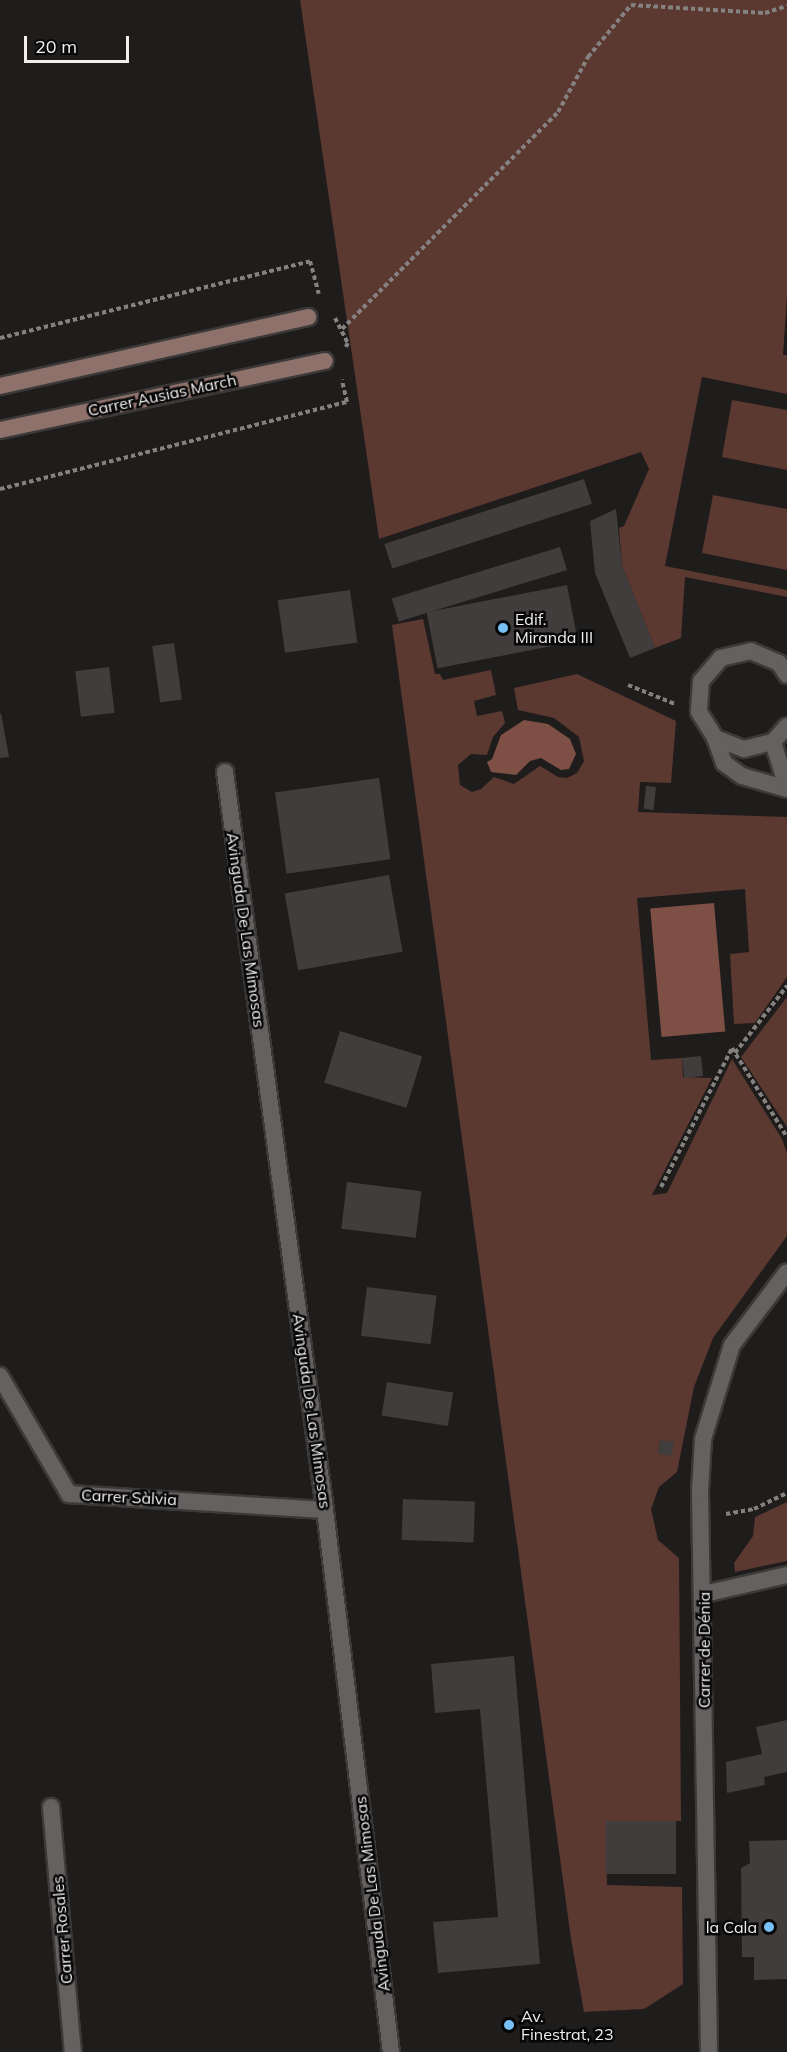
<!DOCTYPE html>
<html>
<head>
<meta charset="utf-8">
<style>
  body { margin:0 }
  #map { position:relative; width:787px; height:2052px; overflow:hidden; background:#1f1c1c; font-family:Mulish,sans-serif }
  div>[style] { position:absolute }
  .green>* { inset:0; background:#5b3830 }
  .water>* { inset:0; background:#7d4f45; transform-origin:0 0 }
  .building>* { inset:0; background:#403d3c; transform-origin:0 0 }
  .path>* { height:4px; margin-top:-2px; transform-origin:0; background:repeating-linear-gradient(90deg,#848281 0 4.5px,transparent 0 7.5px) }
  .roads { filter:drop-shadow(2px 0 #3c3a39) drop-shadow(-2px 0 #3c3a39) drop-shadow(0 2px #3c3a39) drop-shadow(0 -2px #3c3a39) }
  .minor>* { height:16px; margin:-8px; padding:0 8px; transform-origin:8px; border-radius:8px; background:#646160 }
  .secondary>* { height:16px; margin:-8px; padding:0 8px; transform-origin:8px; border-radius:8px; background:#8e716b }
  .dots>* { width:16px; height:16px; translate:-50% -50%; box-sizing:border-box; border:3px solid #080707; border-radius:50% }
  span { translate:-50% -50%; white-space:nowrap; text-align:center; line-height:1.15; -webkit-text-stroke:5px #080707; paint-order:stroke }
  .street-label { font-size:16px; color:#f1efee }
  .poi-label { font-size:16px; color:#f1efee }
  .left { translate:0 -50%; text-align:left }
  .right { translate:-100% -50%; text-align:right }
  .scale { position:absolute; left:24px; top:36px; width:105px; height:27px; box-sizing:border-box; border:3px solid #f1efee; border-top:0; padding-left:8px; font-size:18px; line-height:21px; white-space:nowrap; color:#f1efee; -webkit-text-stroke:4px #080707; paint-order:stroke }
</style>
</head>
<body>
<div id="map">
  <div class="green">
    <i style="clip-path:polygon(300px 0,787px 0,787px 297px,783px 355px,787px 355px,787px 394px,702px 377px,665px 566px,787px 590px,787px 597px,685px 577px,681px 638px,655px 648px,622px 566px,619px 528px,624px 526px,649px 469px,641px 452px,379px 539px)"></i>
    <i style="clip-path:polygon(732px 400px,787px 410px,787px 470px,722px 457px)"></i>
    <i style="clip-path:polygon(713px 495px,787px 509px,787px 570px,702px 553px)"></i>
    <i style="clip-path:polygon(423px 619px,435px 674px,440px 674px,443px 680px,491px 670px,496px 695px,474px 701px,477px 716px,502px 711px,505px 723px,493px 737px,487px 755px,471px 754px,458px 765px,460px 785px,472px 792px,481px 789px,494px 777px,514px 784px,540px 766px,558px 777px,567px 778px,577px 773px,584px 761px,579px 737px,554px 718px,518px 710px,514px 688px,577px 674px,676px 721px,671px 783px,640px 782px,638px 812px,787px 817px,787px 977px,755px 1023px,734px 1024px,730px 954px,749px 952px,745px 889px,637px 898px,651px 1060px,682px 1058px,683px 1077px,712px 1078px,652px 1195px,667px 1193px,732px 1059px,782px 1139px,787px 1153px,787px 1236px,713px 1338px,694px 1387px,677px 1472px,659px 1487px,651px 1509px,658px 1540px,679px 1558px,681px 1821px,606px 1822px,607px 1885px,682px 1887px,683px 1984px,644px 2009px,584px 2012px,571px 1939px,392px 625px)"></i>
    <i style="clip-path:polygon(787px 997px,787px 1127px,741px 1057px)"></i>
    <i style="clip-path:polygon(787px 1502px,787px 1561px,735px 1572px,734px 1563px,753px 1536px,755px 1517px)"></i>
  </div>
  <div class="water">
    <i style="clip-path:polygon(524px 720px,548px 724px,570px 739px,576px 754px,569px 769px,561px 770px,541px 758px,530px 761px,516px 775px,491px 772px,487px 762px,492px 759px,501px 735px)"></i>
    <i style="left:714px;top:903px;width:129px;height:64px;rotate:85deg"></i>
  </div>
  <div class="building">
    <i style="left:584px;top:479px;width:26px;height:210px;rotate:72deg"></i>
    <i style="clip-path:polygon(616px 509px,622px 566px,655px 648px,630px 658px,595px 573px,590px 521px)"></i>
    <i style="left:560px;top:547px;width:24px;height:176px;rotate:73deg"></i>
    <i style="left:567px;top:585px;width:57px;height:143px;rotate:79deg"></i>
    <i style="left:350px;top:590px;width:53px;height:73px;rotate:82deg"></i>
    <i style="left:174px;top:643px;width:57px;height:22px;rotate:82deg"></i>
    <i style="left:109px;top:667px;width:46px;height:34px;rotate:83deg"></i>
    <i style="clip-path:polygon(1px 713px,9px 757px,0 758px,0 714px)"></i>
    <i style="left:379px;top:778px;width:82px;height:105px;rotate:82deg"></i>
    <i style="left:646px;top:786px;width:10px;height:23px;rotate:6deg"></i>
    <i style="left:389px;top:875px;width:78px;height:106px;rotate:80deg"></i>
    <i style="left:340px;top:1031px;width:86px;height:54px;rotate:17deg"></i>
    <i style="left:701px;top:1056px;width:20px;height:19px;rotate:84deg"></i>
    <i style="left:347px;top:1182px;width:75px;height:47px;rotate:7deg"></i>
    <i style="left:367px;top:1287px;width:70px;height:49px;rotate:7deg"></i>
    <i style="left:387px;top:1382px;width:67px;height:34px;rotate:9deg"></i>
    <i style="left:660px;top:1440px;width:14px;height:14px;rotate:8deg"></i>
    <i style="left:403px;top:1499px;width:72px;height:41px;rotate:2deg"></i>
    <i style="clip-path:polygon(514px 1656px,540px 1964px,438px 1973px,433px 1922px,498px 1917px,480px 1709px,435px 1713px,431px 1664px)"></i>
    <i style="clip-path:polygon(787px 1720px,787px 1772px,764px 1777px,765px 1785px,727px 1793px,726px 1762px,762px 1754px,756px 1727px)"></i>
    <i style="left:606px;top:1821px;width:70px;height:53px"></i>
    <i style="clip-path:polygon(787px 1840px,787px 1979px,754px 1980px,754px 1957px,742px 1957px,741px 1868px,750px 1863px,749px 1841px)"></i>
  </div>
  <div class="path">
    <i style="left:335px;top:318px;width:28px;rotate:63deg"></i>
    <i style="left:348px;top:343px;width:6px;rotate:121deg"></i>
    <i style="left:342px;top:329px;width:306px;rotate:-45.1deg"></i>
    <i style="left:558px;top:112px;width:63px;rotate:-61.4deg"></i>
    <i style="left:588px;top:57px;width:67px;rotate:-50.4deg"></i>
    <i style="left:631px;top:5px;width:134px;rotate:3.4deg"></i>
    <i style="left:765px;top:13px;width:23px;rotate:-18deg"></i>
    <i style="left:0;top:338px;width:319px;rotate:-13.9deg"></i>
    <i style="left:310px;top:261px;width:34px;rotate:75deg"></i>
    <i style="left:0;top:489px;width:358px;rotate:-14.1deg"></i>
    <i style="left:347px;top:402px;width:23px;rotate:-103deg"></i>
    <i style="left:628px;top:685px;width:51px;rotate:22deg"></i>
    <i style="left:735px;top:1053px;width:85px;rotate:-52.2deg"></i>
    <i style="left:661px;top:1187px;width:156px;rotate:-62.9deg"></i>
    <i style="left:732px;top:1048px;width:105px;rotate:58.3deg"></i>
    <i style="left:726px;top:1514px;width:28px;rotate:-10deg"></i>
    <i style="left:754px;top:1509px;width:37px;rotate:-26deg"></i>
  </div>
  <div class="roads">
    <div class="minor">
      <i style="left:787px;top:675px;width:14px;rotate:-124deg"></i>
      <i style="left:779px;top:663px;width:30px;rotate:-157deg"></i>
      <i style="left:751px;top:651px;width:31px;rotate:167deg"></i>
      <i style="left:721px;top:658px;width:30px;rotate:131deg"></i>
      <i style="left:701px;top:681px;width:31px;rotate:94deg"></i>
      <i style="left:699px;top:712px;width:31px;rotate:58deg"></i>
      <i style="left:715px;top:738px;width:31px;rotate:21deg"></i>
      <i style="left:744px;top:749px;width:30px;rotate:-14deg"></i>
      <i style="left:773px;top:742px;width:21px;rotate:-49deg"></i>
      <i style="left:715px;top:738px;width:27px;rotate:70deg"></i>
      <i style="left:724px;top:763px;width:22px;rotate:36deg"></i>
      <i style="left:742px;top:776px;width:47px;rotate:16.1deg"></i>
      <i style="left:773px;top:742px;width:47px;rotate:72.7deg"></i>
      <i style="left:225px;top:772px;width:745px;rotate:82.28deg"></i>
      <i style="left:325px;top:1510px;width:546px;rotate:83.06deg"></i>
      <i style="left:0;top:1376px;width:137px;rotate:59.7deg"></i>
      <i style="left:69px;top:1494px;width:256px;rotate:3.6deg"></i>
      <i style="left:704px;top:1594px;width:85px;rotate:-12.9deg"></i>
      <i style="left:51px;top:1807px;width:246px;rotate:84.9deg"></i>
      <i style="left:709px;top:2052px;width:562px;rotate:-90.92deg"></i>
      <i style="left:700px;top:1490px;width:51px;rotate:-86.6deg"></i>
      <i style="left:703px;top:1439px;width:98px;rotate:-72.9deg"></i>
      <i style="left:732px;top:1345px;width:91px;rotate:-53deg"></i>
    </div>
    <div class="secondary">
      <i style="left:0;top:386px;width:316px;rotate:-12.6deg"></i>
      <i style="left:0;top:430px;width:332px;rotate:-12deg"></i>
    </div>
  </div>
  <div class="dots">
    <i style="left:503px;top:628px;background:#76c0f7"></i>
    <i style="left:769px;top:1927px;background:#76c0f7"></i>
    <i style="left:509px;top:2025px;background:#76c0f7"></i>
  </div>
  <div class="street-label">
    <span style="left:162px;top:395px;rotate:-12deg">Carrer Ausias March</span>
    <span style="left:246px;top:930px;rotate:82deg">Avinguda De Las Mimosas</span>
    <span style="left:312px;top:1411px;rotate:82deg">Avinguda De Las Mimosas</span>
    <span style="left:129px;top:1497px;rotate:3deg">Carrer Sàlvia</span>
    <span style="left:704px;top:1650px;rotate:-90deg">Carrer de Dénia</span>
    <span style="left:372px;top:1894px;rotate:-97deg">Avinguda De Las Mimosas</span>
    <span style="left:62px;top:1930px;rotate:-95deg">Carrer Rosales</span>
  </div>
  <div class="poi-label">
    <span class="left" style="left:515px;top:628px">Edif.<br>Miranda III</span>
    <span class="right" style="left:757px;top:1927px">la Cala</span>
    <span class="left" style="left:521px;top:2025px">Av.<br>Finestrat, 23</span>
  </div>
  <div class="scale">20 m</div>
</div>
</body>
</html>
